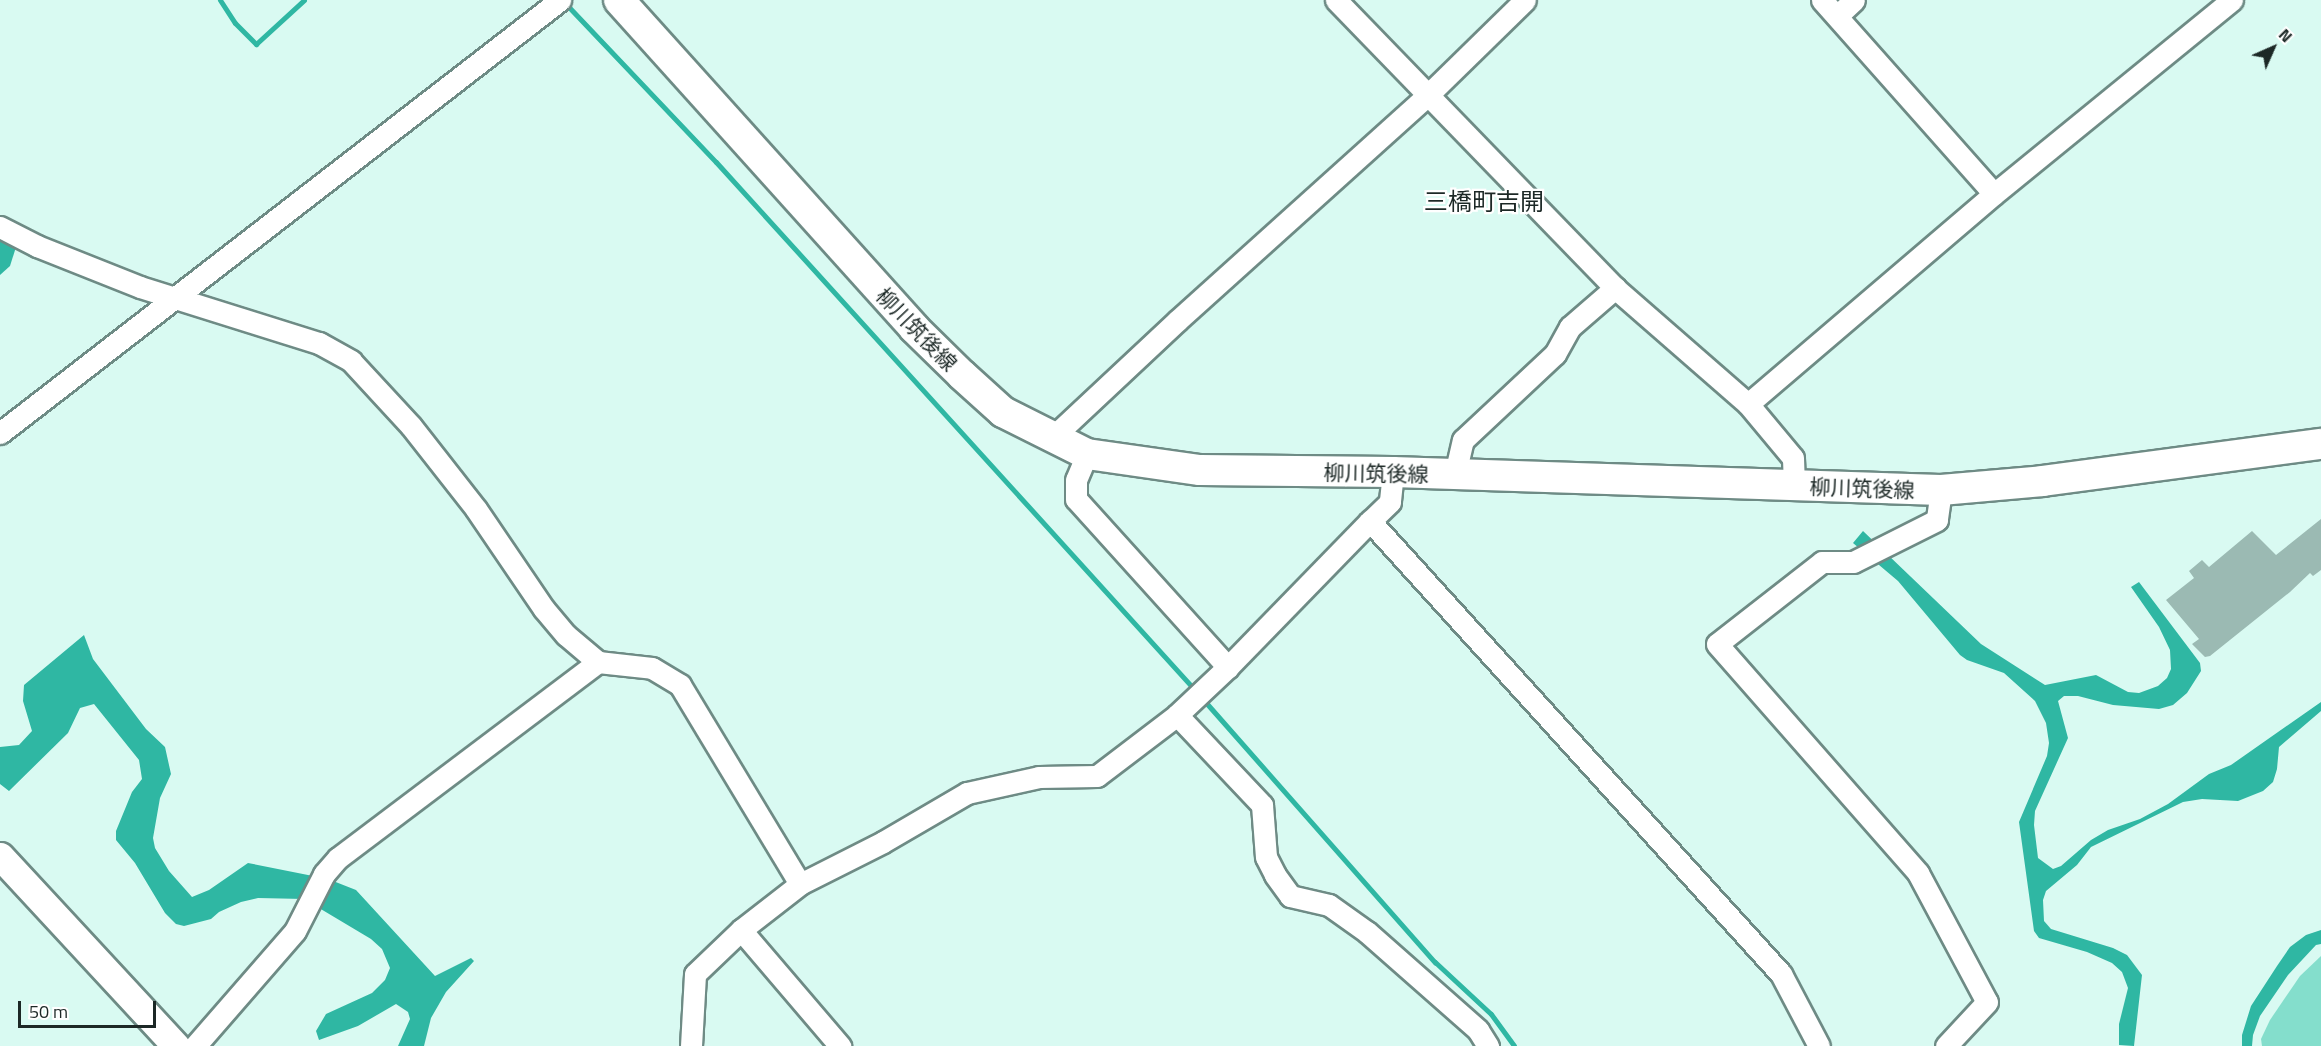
<!DOCTYPE html>
<html>
<head>
<meta charset="utf-8">
<style>
  body { margin:0 }
  #map { position:relative; width:2321px; height:1046px; overflow:hidden; background:#d9faf2; font-family:"Titillium Web","Noto Sans JP",sans-serif }
  div>[style] { position:absolute }
  .green>* { inset:0; background:#84decc }
  .water>* { inset:0; background:#2fb7a3 }
  .stream>* { height:5px; margin:-2.5px; padding:0 2.5px; transform-origin:2.5px; border-radius:2.5px; background:#2fb7a3 }
  .building>* { inset:0; background:#9bbab3 }
  .roads { filter:drop-shadow(2px 0 #6e8b85) drop-shadow(-2px 0 #6e8b85) drop-shadow(0 2px #6e8b85) drop-shadow(0 -2px #6e8b85) }
  .minor>* { height:21px; margin:-10.5px; padding:0 10.5px; transform-origin:10.5px; border-radius:10.5px; background:#fff }
  .tertiary>* { height:27px; margin:-13.5px; padding:0 13.5px; transform-origin:13.5px; border-radius:13.5px; background:#fff }
  .secondary>* { height:30px; margin:-15px; padding:0 15px; transform-origin:15px; border-radius:15px; background:#fff }
  span { translate:-50% -50%; white-space:nowrap; text-align:center; line-height:1.15; -webkit-text-stroke:4.5px #fff; paint-order:stroke }
  .street-label { font-size:21px; color:#1c2826 }
  .quarter-label { font-size:24px; color:#1c2826 }
  .north { position:absolute; left:2243px; top:18px; width:60px; height:60px; -webkit-text-stroke:4px #fff; paint-order:stroke; rotate:45deg; font-size:16px; font-weight:700; line-height:24px; text-align:center; color:#1c2826 }
  .north::after { content:''; display:block; margin:auto; width:21px; height:27px; background:#1c2826; clip-path:polygon(50% 0,100% 100%,50% 72%,0 100%) }
  .scale { position:absolute; left:18px; top:1001px; width:138px; height:27px; box-sizing:border-box; border:3px solid #1c2826; border-top:0; padding-left:8px; font-size:18px; line-height:21px; white-space:nowrap; color:#1c2826; -webkit-text-stroke:4px #fff; paint-order:stroke }
</style>
</head>
<body>
<div id="map">
  <div class="green">
    <i style="clip-path:polygon(2321px 956px,2321px 1046px,2262px 1046px,2261px 1039px,2270px 1020px,2300px 976px)"></i>
  </div>
  <div class="water">
    <i style="clip-path:polygon(0 239px,16px 247px,10px 266px,0 275px)"></i>
    <i style="clip-path:polygon(1863px 531px,1981px 644px,2045px 685px,2096px 675px,2128px 692px,2139px 693px,2158px 686px,2167px 678px,2171px 669px,2170px 650px,2159px 627px,2131px 587px,2139px 582px,2200px 663px,2201px 671px,2187px 693px,2173px 705px,2159px 709px,2113px 705px,2078px 696px,2064px 696px,2058px 701px,2068px 738px,2035px 811px,2034px 825px,2038px 858px,2053px 869px,2061px 866px,2091px 840px,2108px 830px,2140px 819px,2168px 804px,2209px 774px,2231px 765px,2321px 702px,2321px 711px,2279px 747px,2277px 769px,2273px 782px,2263px 791px,2238px 801px,2202px 799px,2183px 802px,2091px 847px,2077px 865px,2046px 891px,2043px 900px,2044px 921px,2051px 929px,2113px 948px,2127px 955px,2142px 975px,2134px 1046px,2119px 1045px,2119px 1024px,2128px 988px,2122px 972px,2112px 963px,2087px 952px,2039px 938px,2034px 931px,2019px 822px,2047px 756px,2049px 743px,2046px 723px,2035px 701px,2004px 673px,1967px 660px,1960px 655px,1898px 581px,1853px 543px)"></i>
    <i style="clip-path:polygon(84px 635px,93px 659px,146px 729px,165px 747px,171px 774px,160px 798px,153px 838px,155px 848px,169px 871px,192px 897px,209px 890px,248px 863px,328px 879px,356px 890px,435px 976px,471px 958px,474px 961px,446px 992px,431px 1018px,424px 1046px,398px 1046px,410px 1019px,408px 1012px,396px 1004px,358px 1026px,319px 1040px,316px 1031px,326px 1014px,372px 993px,385px 980px,390px 968px,382px 949px,371px 939px,304px 899px,258px 898px,241px 902px,219px 912px,211px 919px,184px 926px,176px 924px,165px 913px,135px 863px,116px 840px,116px 831px,132px 792px,142px 779px,139px 760px,94px 704px,80px 708px,68px 733px,9px 791px,0 784px,0 747px,19px 745px,32px 731px,23px 701px,24px 685px)"></i>
    <i style="clip-path:polygon(2321px 930px,2321px 944px,2316px 945px,2288px 975px,2260px 1016px,2253px 1035px,2252px 1046px,2242px 1046px,2242px 1035px,2251px 1006px,2277px 966px,2290px 947px,2306px 935px)"></i>
  </div>
  <div class="stream">
    <i style="left:220px;top:0;width:27px;rotate:57deg"></i>
    <i style="left:235px;top:23px;width:30px;rotate:45deg"></i>
    <i style="left:256px;top:44px;width:65px;rotate:-42.5deg"></i>
    <i style="left:565px;top:3px;width:219px;rotate:46.5deg"></i>
    <i style="left:716px;top:162px;width:713px;rotate:47.79deg"></i>
    <i style="left:1201px;top:697px;width:354px;rotate:48.6deg"></i>
    <i style="left:1435px;top:962px;width:76px;rotate:42.9deg"></i>
    <i style="left:1491px;top:1014px;width:39px;rotate:54deg"></i>
  </div>
  <div class="building">
    <i style="clip-path:polygon(2321px 519px,2321px 570px,2313px 576px,2310px 573px,2290px 592px,2210px 656px,2205px 657px,2192px 644px,2199px 639px,2166px 600px,2194px 578px,2189px 571px,2202px 560px,2209px 567px,2252px 531px,2276px 555px)"></i>
  </div>
  <div class="roads">
    <div class="minor">
      <i style="left:1336px;top:0;width:401px;rotate:45.9deg"></i>
      <i style="left:1615px;top:288px;width:176px;rotate:41.1deg"></i>
      <i style="left:1748px;top:404px;width:70px;rotate:50.2deg"></i>
      <i style="left:1793px;top:458px;width:27px;rotate:88deg"></i>
      <i style="left:1822px;top:0;width:259px;rotate:48.4deg"></i>
      <i style="left:1837px;top:16px;width:23px;rotate:-43deg"></i>
      <i style="left:0;top:227px;width:42px;rotate:27.2deg"></i>
      <i style="left:37px;top:246px;width:111px;rotate:21.7deg"></i>
      <i style="left:140px;top:287px;width:188px;rotate:17.4deg"></i>
      <i style="left:319px;top:343px;width:37px;rotate:29deg"></i>
      <i style="left:351px;top:361px;width:88px;rotate:47.3deg"></i>
      <i style="left:411px;top:426px;width:105px;rotate:51.9deg"></i>
      <i style="left:476px;top:509px;width:121px;rotate:55.8deg"></i>
      <i style="left:544px;top:609px;width:34px;rotate:50deg"></i>
      <i style="left:566px;top:635px;width:42px;rotate:40.2deg"></i>
      <i style="left:598px;top:662px;width:54px;rotate:6.3deg"></i>
      <i style="left:652px;top:668px;width:33px;rotate:31deg"></i>
      <i style="left:680px;top:685px;width:232px;rotate:58.9deg"></i>
      <i style="left:1748px;top:404px;width:323px;rotate:-40.5deg"></i>
      <i style="left:1994px;top:194px;width:307px;rotate:-39.2deg"></i>
      <i style="left:0;top:433px;width:708px;rotate:-37.71deg"></i>
      <i style="left:1053px;top:437px;width:171px;rotate:-43.1deg"></i>
      <i style="left:1178px;top:320px;width:338px;rotate:-42deg"></i>
      <i style="left:1429px;top:94px;width:134px;rotate:-44.4deg"></i>
      <i style="left:1087px;top:454px;width:28px;rotate:113deg"></i>
      <i style="left:1076px;top:480px;width:19px;rotate:90deg"></i>
      <i style="left:1076px;top:499px;width:227px;rotate:47.9deg"></i>
      <i style="left:1228px;top:667px;width:204px;rotate:-45.8deg"></i>
      <i style="left:1393px;top:472px;width:30px;rotate:96deg"></i>
      <i style="left:1390px;top:502px;width:28px;rotate:136deg"></i>
      <i style="left:1370px;top:521px;width:612px;rotate:47.78deg"></i>
      <i style="left:1781px;top:974px;width:81px;rotate:62.2deg"></i>
      <i style="left:1455px;top:474px;width:35px;rotate:-77deg"></i>
      <i style="left:1463px;top:440px;width:126px;rotate:-43.1deg"></i>
      <i style="left:1555px;top:354px;width:31px;rotate:-61deg"></i>
      <i style="left:1570px;top:327px;width:60px;rotate:-40.9deg"></i>
      <i style="left:1941px;top:490px;width:30px;rotate:98deg"></i>
      <i style="left:1937px;top:520px;width:94px;rotate:153.4deg"></i>
      <i style="left:1853px;top:562px;width:31px;rotate:180deg"></i>
      <i style="left:1822px;top:562px;width:133px;rotate:142deg"></i>
      <i style="left:1717px;top:644px;width:305px;rotate:48.7deg"></i>
      <i style="left:1918px;top:873px;width:146px;rotate:61.9deg"></i>
      <i style="left:1987px;top:1002px;width:60px;rotate:133deg"></i>
      <i style="left:1177px;top:715px;width:124px;rotate:46.6deg"></i>
      <i style="left:1262px;top:805px;width:52px;rotate:85.6deg"></i>
      <i style="left:1266px;top:857px;width:20px;rotate:63deg"></i>
      <i style="left:1275px;top:875px;width:26px;rotate:54deg"></i>
      <i style="left:1290px;top:896px;width:40px;rotate:13deg"></i>
      <i style="left:1329px;top:905px;width:47px;rotate:35.4deg"></i>
      <i style="left:1367px;top:932px;width:148px;rotate:41.4deg"></i>
      <i style="left:1478px;top:1030px;width:19px;rotate:58deg"></i>
      <i style="left:741px;top:930px;width:153px;rotate:49.5deg"></i>
      <i style="left:195px;top:1046px;width:152px;rotate:-49deg"></i>
      <i style="left:295px;top:931px;width:64px;rotate:-63deg"></i>
      <i style="left:324px;top:874px;width:21px;rotate:-49deg"></i>
      <i style="left:338px;top:858px;width:326px;rotate:-37deg"></i>
      <i style="left:691px;top:1046px;width:72px;rotate:-86.8deg"></i>
      <i style="left:695px;top:974px;width:64px;rotate:-43.7deg"></i>
      <i style="left:741px;top:930px;width:75px;rotate:-37.9deg"></i>
      <i style="left:800px;top:884px;width:93px;rotate:-26.8deg"></i>
      <i style="left:883px;top:842px;width:97px;rotate:-30.3deg"></i>
      <i style="left:967px;top:793px;width:74px;rotate:-12.5deg"></i>
      <i style="left:1039px;top:777px;width:58px;rotate:-1deg"></i>
      <i style="left:1097px;top:776px;width:101px;rotate:-37.3deg"></i>
      <i style="left:1177px;top:715px;width:70px;rotate:-43.3deg"></i>
    </div>
    <div class="tertiary">
      <i style="left:0;top:856px;width:259px;rotate:47.2deg"></i>
    </div>
    <div class="secondary">
      <i style="left:619px;top:0;width:441px;rotate:48deg"></i>
      <i style="left:914px;top:328px;width:67px;rotate:44.4deg"></i>
      <i style="left:962px;top:375px;width:55px;rotate:42.1deg"></i>
      <i style="left:1003px;top:412px;width:94px;rotate:26.6deg"></i>
      <i style="left:1087px;top:454px;width:114px;rotate:8.1deg"></i>
      <i style="left:1200px;top:470px;width:193px;rotate:0.6deg"></i>
      <i style="left:1393px;top:472px;width:548px;rotate:1.88deg"></i>
      <i style="left:1941px;top:490px;width:102px;rotate:-5deg"></i>
      <i style="left:2043px;top:481px;width:280px;rotate:-7.6deg"></i>
    </div>
  </div>
  <div class="street-label">
    <span style="left:917px;top:329px;rotate:46deg">柳川筑後線</span>
    <span style="left:1376px;top:473px;rotate:1deg">柳川筑後線</span>
    <span style="left:1862px;top:488px;rotate:2deg">柳川筑後線</span>
  </div>
  <div class="quarter-label">
    <span style="left:1484px;top:202px">三橋町吉開</span>
  </div>
  <div class="north">N</div>
  <div class="scale">50 m</div>
</div>
</body>
</html>
